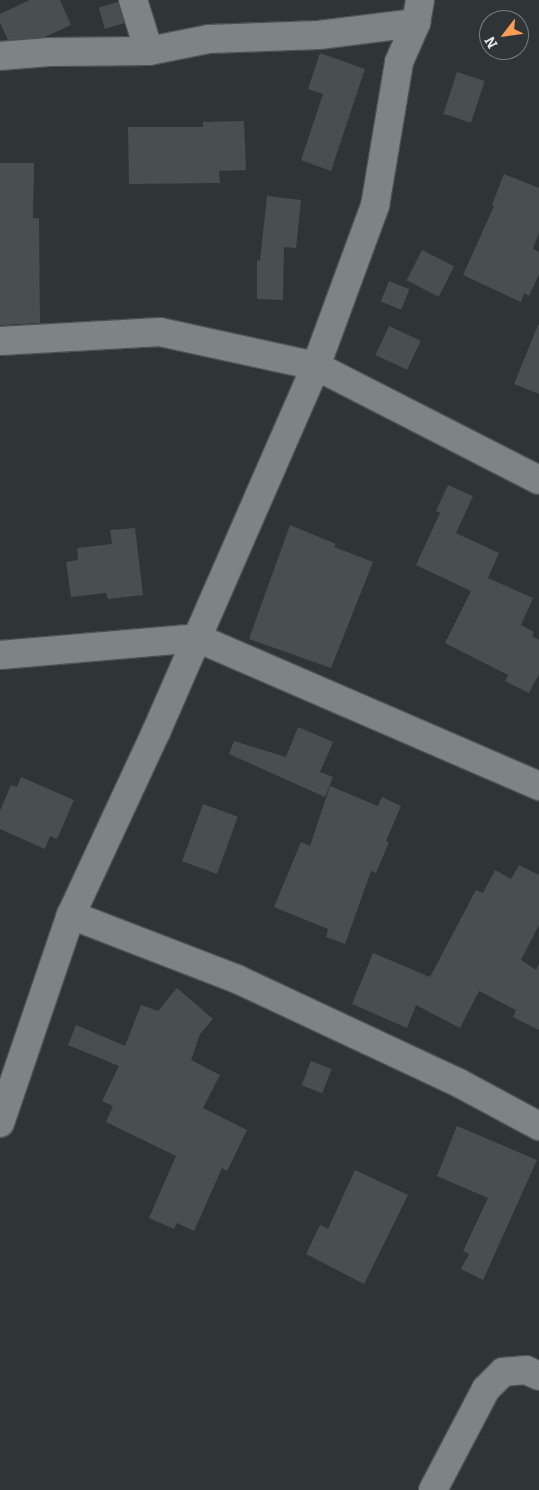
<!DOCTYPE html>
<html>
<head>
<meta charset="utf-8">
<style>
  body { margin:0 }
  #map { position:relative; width:539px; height:1490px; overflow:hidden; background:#2f3536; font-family:Bitter,serif }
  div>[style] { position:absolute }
  .building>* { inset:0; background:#494f50; transform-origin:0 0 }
  .roads { filter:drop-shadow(1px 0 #4d5253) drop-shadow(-1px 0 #4d5253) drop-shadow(0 1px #4d5253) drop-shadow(0 -1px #4d5253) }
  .minor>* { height:28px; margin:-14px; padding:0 14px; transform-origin:14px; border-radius:14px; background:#7d8485 }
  span { translate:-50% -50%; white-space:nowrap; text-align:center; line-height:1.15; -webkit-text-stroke:4.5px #2f3536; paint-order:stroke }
  .north { position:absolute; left:479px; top:10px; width:50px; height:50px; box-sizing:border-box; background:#2f3536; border:1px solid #787d7e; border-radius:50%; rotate:240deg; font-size:14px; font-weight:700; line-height:20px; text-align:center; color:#e6eaeb }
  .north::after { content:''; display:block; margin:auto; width:18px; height:22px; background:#fd9d55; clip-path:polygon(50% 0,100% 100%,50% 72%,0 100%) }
</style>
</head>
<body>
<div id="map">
  <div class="building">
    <i style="clip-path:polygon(30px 0,60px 0,71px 25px,45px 37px,8px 40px,0 23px,0 14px)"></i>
    <i style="left:118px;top:2px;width:22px;height:20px;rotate:74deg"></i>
    <i style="clip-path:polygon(320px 53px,365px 69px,331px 171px,301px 160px,323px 94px,308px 89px)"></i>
    <i style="left:457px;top:72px;width:29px;height:44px;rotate:18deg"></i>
    <i style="clip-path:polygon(244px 121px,246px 170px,219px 171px,220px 183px,129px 184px,128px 127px,203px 127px,203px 122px)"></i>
    <i style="clip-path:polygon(0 163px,34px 163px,33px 218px,39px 218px,40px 323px,0 325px)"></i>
    <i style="clip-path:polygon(504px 174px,539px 188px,539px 233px,533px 249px,539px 252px,539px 274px,529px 296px,524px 293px,521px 302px,463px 275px,494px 206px,492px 205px)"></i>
    <i style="clip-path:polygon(267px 196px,301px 200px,296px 248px,284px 247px,283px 300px,257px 299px,257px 260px,260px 261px)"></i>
    <i style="left:422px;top:250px;width:36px;height:34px;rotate:27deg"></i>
    <i style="left:389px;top:281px;width:22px;height:22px;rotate:22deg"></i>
    <i style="clip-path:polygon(538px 325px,539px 325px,539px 394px,514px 384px)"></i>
    <i style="left:389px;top:326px;width:35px;height:32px;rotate:25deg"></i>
    <i style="clip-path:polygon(448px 485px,473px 496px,456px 533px,499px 553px,488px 578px,533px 598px,521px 625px,534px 632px,532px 636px,539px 640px,539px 674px,529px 693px,505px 681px,508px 675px,445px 643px,471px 591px,416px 565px,440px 513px,436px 511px)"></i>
    <i style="clip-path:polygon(290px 525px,336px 544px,334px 547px,373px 562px,331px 668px,249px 639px)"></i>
    <i style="clip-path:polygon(135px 528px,143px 595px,108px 599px,106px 593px,71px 597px,66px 562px,78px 560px,77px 548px,112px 544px,110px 530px)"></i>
    <i style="clip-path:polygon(298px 727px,333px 742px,320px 772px,333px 777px,325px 797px,229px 754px,234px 741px,286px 757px)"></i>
    <i style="clip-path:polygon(21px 777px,74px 800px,57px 839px,50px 836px,45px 849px,0 829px,0 811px,11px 785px,17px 787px)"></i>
    <i style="clip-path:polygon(330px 786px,378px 806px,382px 797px,401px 806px,386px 841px,389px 842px,376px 873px,371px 871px,345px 944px,326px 937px,328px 929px,274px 907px,301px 842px,310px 846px)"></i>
    <i style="left:203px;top:804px;width:37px;height:61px;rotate:20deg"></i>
    <i style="clip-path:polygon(519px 865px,539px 875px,539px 925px,521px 960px,536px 970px,539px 964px,539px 1030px,513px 1017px,516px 1010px,479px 991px,460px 1028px,416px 1005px,407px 1028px,352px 1004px,373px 953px,430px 977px,476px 890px,483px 893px,495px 870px,511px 879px)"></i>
    <i style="clip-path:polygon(177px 988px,213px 1019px,200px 1034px,191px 1060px,220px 1075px,203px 1108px,247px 1130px,227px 1171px,222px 1168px,194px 1231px,177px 1223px,174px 1229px,149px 1218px,176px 1156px,106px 1122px,113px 1106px,102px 1101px,119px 1066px,68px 1045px,76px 1025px,125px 1046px,141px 1005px,158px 1011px)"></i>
    <i style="left:311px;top:1061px;width:22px;height:26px;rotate:21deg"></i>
    <i style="clip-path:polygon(457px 1126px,537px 1160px,483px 1280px,461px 1269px,469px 1254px,463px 1251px,488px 1198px,437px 1176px)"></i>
    <i style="clip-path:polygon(355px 1170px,408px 1195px,364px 1284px,306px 1254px,320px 1225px,328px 1229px)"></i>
  </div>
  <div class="roads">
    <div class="minor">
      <i style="left:133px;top:0;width:53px;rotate:72.6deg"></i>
      <i style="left:0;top:56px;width:49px;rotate:-4.7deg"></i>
      <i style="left:49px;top:52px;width:100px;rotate:-0.6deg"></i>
      <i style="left:149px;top:51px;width:61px;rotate:-11.3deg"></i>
      <i style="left:209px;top:39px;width:110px;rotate:-2.1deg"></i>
      <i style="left:319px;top:35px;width:98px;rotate:-7.1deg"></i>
      <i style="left:0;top:341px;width:160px;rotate:-3.2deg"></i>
      <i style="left:160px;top:332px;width:160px;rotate:12.3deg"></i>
      <i style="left:316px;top:366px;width:250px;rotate:27.1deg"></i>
      <i style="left:0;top:655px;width:198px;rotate:-4.9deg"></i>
      <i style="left:197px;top:638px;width:373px;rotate:23.4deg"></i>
      <i style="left:71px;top:915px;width:178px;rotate:21.1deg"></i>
      <i style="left:237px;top:979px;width:245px;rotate:25.1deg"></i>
      <i style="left:459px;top:1083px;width:91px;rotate:28.3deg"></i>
      <i style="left:0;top:1123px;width:220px;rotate:-71.2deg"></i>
      <i style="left:71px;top:915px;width:202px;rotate:-65.1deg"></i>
      <i style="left:156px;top:732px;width:399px;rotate:-66.4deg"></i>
      <i style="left:316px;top:366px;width:171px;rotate:-69.8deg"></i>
      <i style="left:375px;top:206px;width:146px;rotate:-80.5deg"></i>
      <i style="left:399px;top:62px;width:43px;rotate:-66.4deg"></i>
      <i style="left:416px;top:23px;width:23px;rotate:-80deg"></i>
      <i style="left:433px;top:1490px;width:114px;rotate:-62.3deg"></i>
      <i style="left:486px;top:1389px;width:24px;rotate:-45deg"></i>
      <i style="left:503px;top:1372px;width:23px;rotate:-5deg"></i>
      <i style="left:526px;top:1370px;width:14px;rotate:25deg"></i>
    </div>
  </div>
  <div class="north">N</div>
</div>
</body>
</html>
